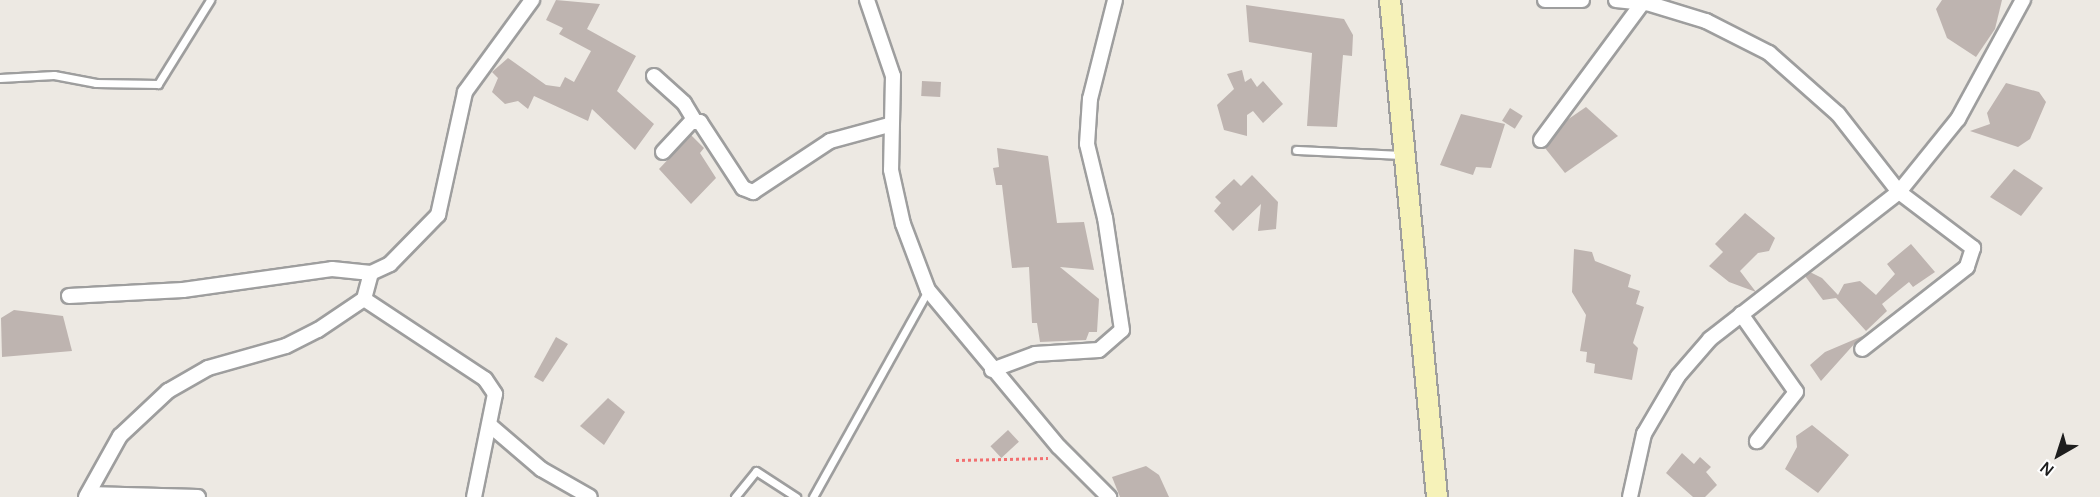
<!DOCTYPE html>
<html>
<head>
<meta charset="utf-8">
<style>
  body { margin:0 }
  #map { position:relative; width:2100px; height:497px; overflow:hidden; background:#ede9e3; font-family:Manrope,sans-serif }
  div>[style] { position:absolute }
  .building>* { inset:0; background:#beb4b0; transform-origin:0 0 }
  .path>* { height:3px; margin-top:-1.5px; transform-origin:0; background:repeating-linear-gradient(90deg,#f26f70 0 3px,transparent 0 6px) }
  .roads { filter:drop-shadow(2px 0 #9e9e9e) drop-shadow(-2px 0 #9e9e9e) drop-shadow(0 2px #9e9e9e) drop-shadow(0 -2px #9e9e9e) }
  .lane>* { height:7px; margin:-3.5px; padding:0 3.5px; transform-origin:3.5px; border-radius:3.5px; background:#fff }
  .street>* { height:14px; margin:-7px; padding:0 7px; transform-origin:7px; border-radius:7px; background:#fff }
  .secondary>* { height:20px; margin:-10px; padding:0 10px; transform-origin:10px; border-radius:10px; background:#f6f2b9 }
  span { translate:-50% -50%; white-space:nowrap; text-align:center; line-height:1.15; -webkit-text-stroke:4.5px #fff; paint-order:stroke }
  .north { position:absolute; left:2028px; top:425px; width:60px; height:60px; -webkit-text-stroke:4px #fff; paint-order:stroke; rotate:219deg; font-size:16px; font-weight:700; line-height:24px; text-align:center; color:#1d1d1d }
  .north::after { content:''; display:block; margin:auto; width:21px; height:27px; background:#1d1d1d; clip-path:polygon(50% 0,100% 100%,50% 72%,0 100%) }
</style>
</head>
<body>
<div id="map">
  <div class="building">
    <i style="clip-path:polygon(556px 0,600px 4px,587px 29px,636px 56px,617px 91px,654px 124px,635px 150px,592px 109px,588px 121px,534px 96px,528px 109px,518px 101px,505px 104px,492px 92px,498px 78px,492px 72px,508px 58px,546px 85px,560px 87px,565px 77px,574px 82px,591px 51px,559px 34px,563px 28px,546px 20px)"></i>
    <i style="clip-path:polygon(1942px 0,2002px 0,1995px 29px,1976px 57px,1947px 38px,1936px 9px)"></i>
    <i style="clip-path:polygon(1246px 5px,1344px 19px,1353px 35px,1352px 56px,1343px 55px,1337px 127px,1307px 126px,1312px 53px,1249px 42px)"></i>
    <i style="clip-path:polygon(1242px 70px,1245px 82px,1251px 78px,1257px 87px,1263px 81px,1283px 104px,1263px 123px,1253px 111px,1247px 115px,1247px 136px,1224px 130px,1217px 105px,1234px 89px,1227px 74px)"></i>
    <i style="left:922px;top:81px;width:19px;height:15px;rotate:3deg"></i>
    <i style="clip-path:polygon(2006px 83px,2039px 92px,2046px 102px,2030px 139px,2018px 147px,1970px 131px,1990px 124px,1987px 113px)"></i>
    <i style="clip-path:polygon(1586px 107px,1618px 136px,1565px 173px,1545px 148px,1567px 120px)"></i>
    <i style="left:1510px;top:108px;width:15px;height:15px;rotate:32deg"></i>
    <i style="clip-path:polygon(1461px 114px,1505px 124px,1491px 168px,1476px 167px,1473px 175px,1440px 165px)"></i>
    <i style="clip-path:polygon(691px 135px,704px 148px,700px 153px,716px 178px,691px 204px,659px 169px)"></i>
    <i style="clip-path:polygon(997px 148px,1048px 156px,1057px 223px,1084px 222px,1094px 270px,1060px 267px,1099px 299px,1097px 332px,1089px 332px,1086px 340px,1040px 342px,1037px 323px,1032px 323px,1029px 267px,1012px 268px,1002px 185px,996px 185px,993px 168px,999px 167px)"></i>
    <i style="clip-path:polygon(2014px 169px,2043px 188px,2021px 216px,1990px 197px)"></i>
    <i style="clip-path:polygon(1252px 175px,1278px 202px,1276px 229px,1258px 231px,1261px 204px,1233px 231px,1214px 211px,1221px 203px,1215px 197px,1234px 179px,1241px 186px)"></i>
    <i style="clip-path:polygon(1745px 213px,1775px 238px,1769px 251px,1758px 253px,1740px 271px,1756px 292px,1729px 282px,1709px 266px,1723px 252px,1715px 244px)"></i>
    <i style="clip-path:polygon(1911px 244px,1935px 272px,1913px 287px,1909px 282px,1882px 304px,1887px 311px,1866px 331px,1836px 298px,1823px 300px,1805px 276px,1810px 272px,1822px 278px,1838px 295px,1844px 284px,1860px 281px,1876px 295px,1895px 274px,1887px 264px)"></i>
    <i style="clip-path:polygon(1574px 249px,1592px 252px,1595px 261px,1631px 275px,1628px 287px,1640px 291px,1636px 304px,1644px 307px,1633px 343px,1638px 348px,1632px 380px,1594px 373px,1595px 364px,1586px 362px,1587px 352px,1580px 351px,1586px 315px,1572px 292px)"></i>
    <i style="clip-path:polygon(14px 310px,63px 316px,72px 351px,2px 357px,1px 318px)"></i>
    <i style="clip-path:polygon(1865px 335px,1856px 342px,1821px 381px,1810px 365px,1825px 352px)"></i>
    <i style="clip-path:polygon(556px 337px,568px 344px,543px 382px,534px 377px)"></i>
    <i style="clip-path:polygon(608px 398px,625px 412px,604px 445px,580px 426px)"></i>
    <i style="clip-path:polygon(1812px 425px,1849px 455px,1818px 493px,1785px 469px,1797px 447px,1796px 436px)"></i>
    <i style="left:1008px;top:430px;width:16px;height:24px;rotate:47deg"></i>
    <i style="clip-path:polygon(1682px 453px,1694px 464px,1700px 457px,1711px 467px,1706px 472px,1717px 485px,1705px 497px,1693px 497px,1666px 473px)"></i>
    <i style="clip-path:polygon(1146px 466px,1159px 475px,1169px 497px,1120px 497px,1112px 477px)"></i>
  </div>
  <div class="path">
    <i style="left:956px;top:460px;width:92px;rotate:-1.2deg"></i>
  </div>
  <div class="roads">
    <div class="lane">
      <i style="left:0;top:78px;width:54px;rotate:-3.2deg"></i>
      <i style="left:54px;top:75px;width:43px;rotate:10.8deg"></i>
      <i style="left:96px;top:83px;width:62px;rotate:0.9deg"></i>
      <i style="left:158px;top:84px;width:99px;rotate:-58.2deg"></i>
      <i style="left:1296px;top:150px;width:107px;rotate:2.7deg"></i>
      <i style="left:735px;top:497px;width:33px;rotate:-51deg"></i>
      <i style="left:756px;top:471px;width:48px;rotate:33deg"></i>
      <i style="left:813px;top:497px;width:237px;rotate:-60.9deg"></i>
    </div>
    <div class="street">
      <i style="left:867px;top:0;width:80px;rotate:71.1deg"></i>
      <i style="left:893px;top:76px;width:94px;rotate:91.2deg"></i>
      <i style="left:891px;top:170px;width:55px;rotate:77.5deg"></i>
      <i style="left:903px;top:224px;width:71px;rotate:69.3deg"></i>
      <i style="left:928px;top:290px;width:204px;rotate:50.2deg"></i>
      <i style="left:1059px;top:447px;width:71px;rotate:45deg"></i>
      <i style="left:1545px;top:0;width:37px"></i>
      <i style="left:1616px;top:0;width:31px;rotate:6deg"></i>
      <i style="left:1647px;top:3px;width:62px;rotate:17deg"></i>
      <i style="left:1706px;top:21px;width:71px;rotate:26.9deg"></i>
      <i style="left:1769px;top:53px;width:92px;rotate:41.5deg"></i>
      <i style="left:1838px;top:114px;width:99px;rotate:52deg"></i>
      <i style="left:1899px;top:192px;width:93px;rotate:37.1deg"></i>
      <i style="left:1973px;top:248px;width:20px;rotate:108deg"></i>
      <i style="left:1967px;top:267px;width:133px;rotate:142deg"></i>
      <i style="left:654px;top:76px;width:40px;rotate:42deg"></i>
      <i style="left:684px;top:103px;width:21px;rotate:59deg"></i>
      <i style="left:1541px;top:140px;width:172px;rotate:-53.5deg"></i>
      <i style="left:663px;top:152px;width:41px;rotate:-47deg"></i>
      <i style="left:691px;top:122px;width:9px"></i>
      <i style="left:700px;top:122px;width:79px;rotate:56.9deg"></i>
      <i style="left:743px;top:188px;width:11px;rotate:22deg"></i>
      <i style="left:753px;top:192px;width:92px;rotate:-33.5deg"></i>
      <i style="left:830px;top:141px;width:61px;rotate:-15.2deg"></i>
      <i style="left:69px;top:296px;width:114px;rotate:-3deg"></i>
      <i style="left:183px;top:290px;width:150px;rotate:-8deg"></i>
      <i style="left:332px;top:269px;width:39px;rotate:6deg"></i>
      <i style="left:371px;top:273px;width:21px;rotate:-25deg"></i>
      <i style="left:390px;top:264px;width:69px;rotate:-45.6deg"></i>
      <i style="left:438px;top:215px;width:126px;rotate:-77.6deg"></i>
      <i style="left:465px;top:92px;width:114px;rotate:-53.9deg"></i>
      <i style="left:364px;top:299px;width:145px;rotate:33.5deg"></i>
      <i style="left:485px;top:379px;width:18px;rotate:56deg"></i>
      <i style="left:495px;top:394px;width:105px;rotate:101.5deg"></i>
      <i style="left:1741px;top:314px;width:95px;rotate:54.8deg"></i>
      <i style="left:1796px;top:392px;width:63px;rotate:128.5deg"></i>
      <i style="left:992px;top:370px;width:46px;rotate:-20.4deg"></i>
      <i style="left:1035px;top:354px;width:64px;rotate:-3.6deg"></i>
      <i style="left:1099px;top:350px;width:30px;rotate:-41deg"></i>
      <i style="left:1122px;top:330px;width:113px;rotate:-98.6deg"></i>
      <i style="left:1105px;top:218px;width:76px;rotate:-103.7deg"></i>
      <i style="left:1087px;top:144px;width:45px;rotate:-86.2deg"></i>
      <i style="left:1090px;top:99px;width:102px;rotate:-75.8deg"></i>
      <i style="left:492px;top:427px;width:65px;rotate:40.6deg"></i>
      <i style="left:541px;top:469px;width:56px;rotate:29.7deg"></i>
      <i style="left:88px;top:494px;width:110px;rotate:1.6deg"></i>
      <i style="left:86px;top:497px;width:70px;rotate:-60.9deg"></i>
      <i style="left:120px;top:436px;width:66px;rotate:-43.2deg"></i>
      <i style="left:168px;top:391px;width:46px;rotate:-29.9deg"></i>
      <i style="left:208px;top:368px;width:81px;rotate:-15.8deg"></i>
      <i style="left:286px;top:346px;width:36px;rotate:-27deg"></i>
      <i style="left:318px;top:330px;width:55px;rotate:-34deg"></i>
      <i style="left:364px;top:299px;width:27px;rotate:-75deg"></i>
      <i style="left:1630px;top:497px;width:65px;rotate:-77.5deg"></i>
      <i style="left:1644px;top:434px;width:67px;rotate:-59.6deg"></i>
      <i style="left:1678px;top:376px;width:49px;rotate:-49.1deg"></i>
      <i style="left:1710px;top:339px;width:239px;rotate:-37.9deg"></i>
      <i style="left:1899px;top:192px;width:94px;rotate:-51.1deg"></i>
      <i style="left:1958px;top:119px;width:136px;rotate:-61.4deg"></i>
    </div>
    <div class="secondary">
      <i style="left:1390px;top:0;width:499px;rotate:84.6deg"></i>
    </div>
  </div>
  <div class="north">N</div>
</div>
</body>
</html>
